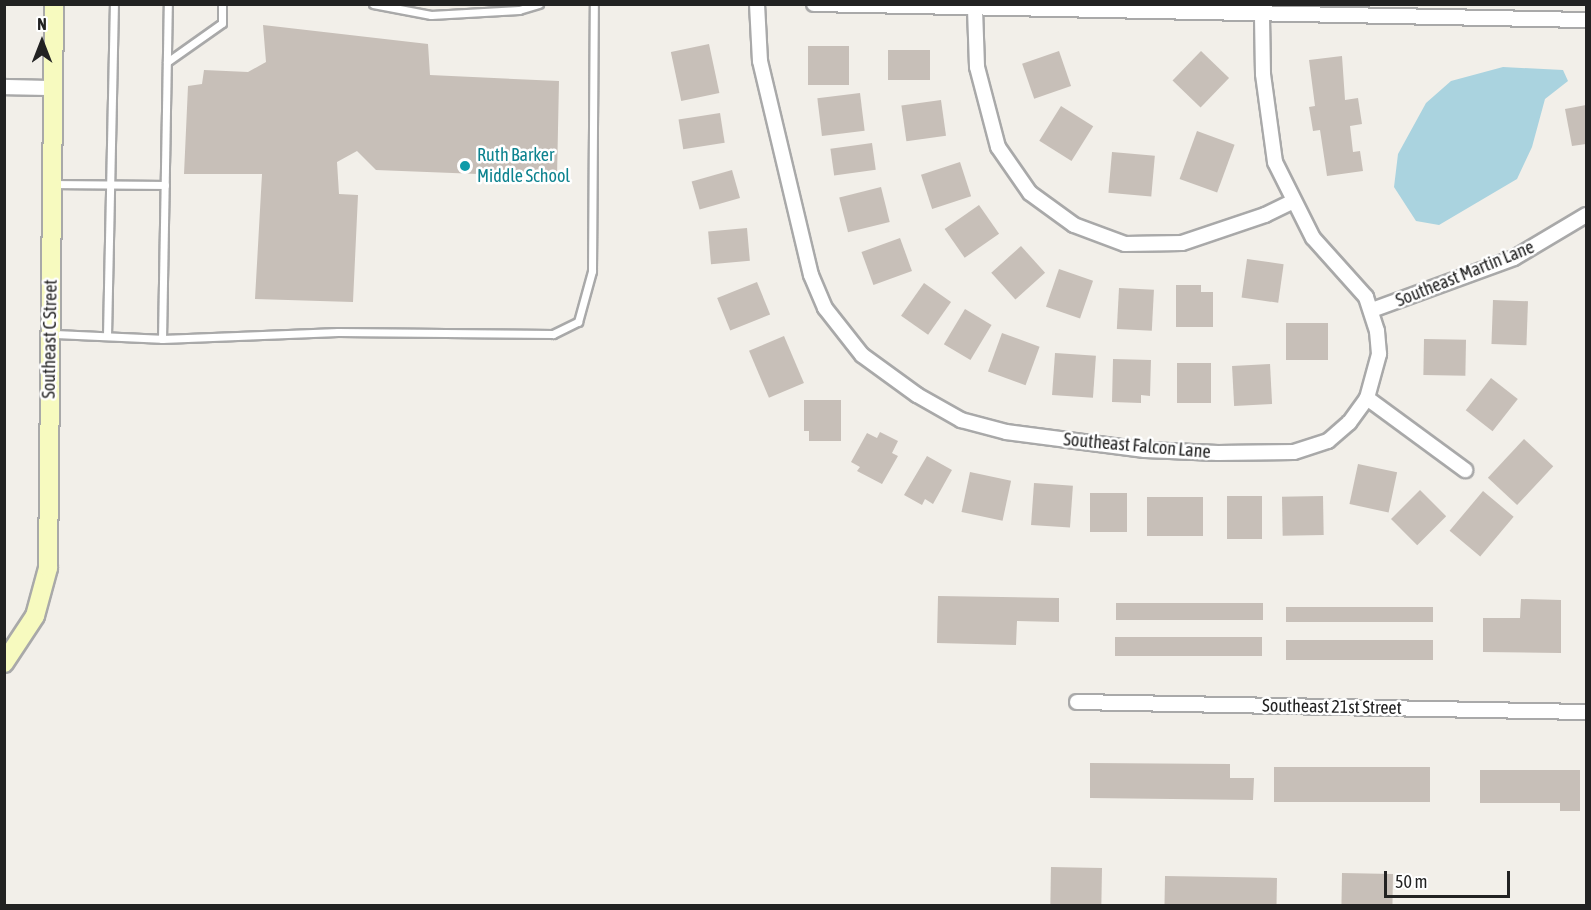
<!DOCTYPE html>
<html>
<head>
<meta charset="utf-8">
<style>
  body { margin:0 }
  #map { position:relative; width:1591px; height:910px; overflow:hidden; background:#f2efe9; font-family:"Asap Condensed",sans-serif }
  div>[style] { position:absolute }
  .water>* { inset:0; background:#aad3df }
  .building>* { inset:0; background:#c7bfb8; transform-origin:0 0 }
  .roads { filter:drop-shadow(2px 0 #a9a9a9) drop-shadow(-2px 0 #a9a9a9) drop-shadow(0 2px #a9a9a9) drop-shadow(0 -2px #a9a9a9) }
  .lane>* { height:7px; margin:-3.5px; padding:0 3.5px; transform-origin:3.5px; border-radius:3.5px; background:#fff }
  .street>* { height:14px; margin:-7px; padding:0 7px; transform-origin:7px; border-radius:7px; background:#fff }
  .secondary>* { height:18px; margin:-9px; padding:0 9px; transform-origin:9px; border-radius:9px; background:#f7fabf }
  .dots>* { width:16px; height:16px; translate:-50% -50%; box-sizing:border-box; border:3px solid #fff; border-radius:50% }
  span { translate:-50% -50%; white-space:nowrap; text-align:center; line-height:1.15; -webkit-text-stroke:5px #fff; paint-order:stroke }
  .culture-label { font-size:18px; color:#0d838f }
  .left { translate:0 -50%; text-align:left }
  .street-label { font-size:18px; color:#222 }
  .frame { position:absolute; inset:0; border:6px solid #222; pointer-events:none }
  .north { position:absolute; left:12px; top:12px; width:60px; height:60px; -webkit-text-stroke:4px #fff; paint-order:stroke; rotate:0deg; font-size:16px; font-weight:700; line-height:24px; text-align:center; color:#222 }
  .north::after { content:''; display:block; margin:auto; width:21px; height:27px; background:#222; clip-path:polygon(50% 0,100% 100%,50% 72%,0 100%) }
  .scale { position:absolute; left:1384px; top:871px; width:126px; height:27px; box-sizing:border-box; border:3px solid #222; border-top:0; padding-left:8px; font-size:18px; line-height:21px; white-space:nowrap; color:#222; -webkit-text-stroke:4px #fff; paint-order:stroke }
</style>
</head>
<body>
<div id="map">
  <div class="water">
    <i style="clip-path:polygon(1503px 67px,1563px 70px,1568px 81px,1545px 99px,1532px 147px,1517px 179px,1439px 225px,1416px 221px,1394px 187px,1398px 154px,1426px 103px,1451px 81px)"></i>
  </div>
  <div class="building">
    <i style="clip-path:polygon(263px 25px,428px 44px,430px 75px,559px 81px,557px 177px,376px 170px,357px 151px,337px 162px,339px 194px,358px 195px,353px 302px,255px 299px,262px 174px,184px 174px,188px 86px,202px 84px,204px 70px,248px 72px,266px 62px)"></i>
    <i style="left:709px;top:44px;width:50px;height:39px;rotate:78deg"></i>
    <i style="left:808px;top:46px;width:41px;height:39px"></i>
    <i style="left:888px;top:50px;width:42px;height:30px"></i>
    <i style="left:1059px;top:51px;width:37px;height:39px;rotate:71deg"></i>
    <i style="left:1201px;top:51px;width:39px;height:41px;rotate:44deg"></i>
    <i style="clip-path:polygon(1342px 56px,1345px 100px,1358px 98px,1362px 124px,1350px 126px,1353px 152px,1360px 151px,1363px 171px,1327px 176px,1320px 130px,1313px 131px,1309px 107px,1315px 106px,1309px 60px)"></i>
    <i style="left:860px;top:93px;width:38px;height:43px;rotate:83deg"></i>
    <i style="left:941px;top:100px;width:36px;height:40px;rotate:82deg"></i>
    <i style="clip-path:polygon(1586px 105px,1586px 144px,1572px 146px,1565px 109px)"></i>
    <i style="left:1061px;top:106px;width:38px;height:41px;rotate:32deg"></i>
    <i style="left:720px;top:113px;width:30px;height:42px;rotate:81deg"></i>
    <i style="left:1197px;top:131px;width:40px;height:51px;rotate:20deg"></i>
    <i style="left:872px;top:143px;width:27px;height:42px;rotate:82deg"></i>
    <i style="left:1112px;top:152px;width:43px;height:41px;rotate:5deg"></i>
    <i style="left:960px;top:162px;width:36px;height:41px;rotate:72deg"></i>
    <i style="left:732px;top:170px;width:29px;height:42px;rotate:74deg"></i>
    <i style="left:881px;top:187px;width:36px;height:43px;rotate:76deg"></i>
    <i style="left:979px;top:205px;width:35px;height:42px;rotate:55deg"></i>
    <i style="left:747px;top:228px;width:33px;height:39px;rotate:85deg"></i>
    <i style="left:900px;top:238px;width:35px;height:41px;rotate:70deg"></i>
    <i style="left:1021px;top:246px;width:36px;height:40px;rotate:48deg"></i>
    <i style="left:1247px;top:259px;width:37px;height:39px;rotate:8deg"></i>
    <i style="left:1059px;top:269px;width:36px;height:40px;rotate:19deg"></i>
    <i style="left:757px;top:282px;width:35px;height:43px;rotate:68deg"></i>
    <i style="left:924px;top:283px;width:33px;height:40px;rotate:35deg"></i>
    <i style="clip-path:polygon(1176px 285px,1201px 285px,1201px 292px,1213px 292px,1213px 327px,1176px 327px)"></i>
    <i style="left:1119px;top:288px;width:35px;height:41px;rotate:3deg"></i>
    <i style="left:1493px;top:300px;width:35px;height:44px;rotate:2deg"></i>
    <i style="left:965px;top:309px;width:31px;height:41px;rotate:31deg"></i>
    <i style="left:1286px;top:323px;width:42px;height:37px"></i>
    <i style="left:1002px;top:333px;width:40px;height:41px;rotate:20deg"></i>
    <i style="left:784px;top:336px;width:51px;height:38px;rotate:67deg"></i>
    <i style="left:1424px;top:339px;width:42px;height:36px;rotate:1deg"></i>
    <i style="left:1055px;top:353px;width:41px;height:42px;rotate:4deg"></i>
    <i style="clip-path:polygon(1113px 359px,1151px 360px,1150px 396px,1141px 395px,1141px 403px,1112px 402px)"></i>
    <i style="left:1177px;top:363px;width:34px;height:40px"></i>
    <i style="left:1270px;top:364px;width:40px;height:38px;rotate:87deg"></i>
    <i style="left:1491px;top:378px;width:34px;height:41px;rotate:38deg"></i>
    <i style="clip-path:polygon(804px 400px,841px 400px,841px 441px,809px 441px,809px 431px,804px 431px)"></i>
    <i style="clip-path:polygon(880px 432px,898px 441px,892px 453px,898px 456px,882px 484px,857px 471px,860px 467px,851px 462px,867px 433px,877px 438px)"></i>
    <i style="left:1524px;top:439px;width:40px;height:53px;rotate:43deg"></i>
    <i style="clip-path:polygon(927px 456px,952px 470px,933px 504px,925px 499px,922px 505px,904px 495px)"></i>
    <i style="left:1358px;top:464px;width:40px;height:41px;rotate:12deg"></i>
    <i style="left:970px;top:472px;width:42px;height:41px;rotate:12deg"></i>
    <i style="left:1034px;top:483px;width:39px;height:42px;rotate:4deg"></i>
    <i style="left:1420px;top:490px;width:37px;height:41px;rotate:45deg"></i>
    <i style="left:1483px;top:491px;width:40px;height:52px;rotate:40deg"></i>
    <i style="left:1090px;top:493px;width:37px;height:39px"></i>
    <i style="left:1227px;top:496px;width:35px;height:43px"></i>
    <i style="left:1323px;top:496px;width:39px;height:41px;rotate:89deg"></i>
    <i style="left:1147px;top:497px;width:56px;height:39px"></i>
    <i style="clip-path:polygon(938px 596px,1059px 598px,1059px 622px,1017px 621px,1016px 645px,937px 643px)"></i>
    <i style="clip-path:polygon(1521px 599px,1561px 600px,1561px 653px,1483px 652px,1483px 618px,1520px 618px)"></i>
    <i style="left:1116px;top:603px;width:147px;height:17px"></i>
    <i style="left:1286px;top:607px;width:147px;height:15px"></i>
    <i style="left:1115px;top:637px;width:147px;height:19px"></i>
    <i style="left:1286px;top:640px;width:147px;height:20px"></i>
    <i style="clip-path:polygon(1090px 763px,1230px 764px,1230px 778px,1254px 778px,1253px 800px,1090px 798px)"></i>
    <i style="left:1274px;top:767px;width:156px;height:35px"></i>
    <i style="clip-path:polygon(1480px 770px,1580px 770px,1580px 811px,1560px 811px,1560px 803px,1480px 803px)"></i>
    <i style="left:1051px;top:867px;width:51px;height:39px;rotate:1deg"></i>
    <i style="left:1342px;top:873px;width:51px;height:33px;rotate:1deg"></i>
    <i style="left:1165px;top:876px;width:112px;height:30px;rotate:1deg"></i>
  </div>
  <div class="roads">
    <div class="lane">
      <i style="left:373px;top:4px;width:59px;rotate:10.7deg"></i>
      <i style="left:431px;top:15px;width:88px;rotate:-3.3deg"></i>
      <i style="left:519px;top:10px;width:21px;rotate:-17deg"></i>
      <i style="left:167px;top:62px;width:67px;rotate:-35.3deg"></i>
      <i style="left:222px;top:23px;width:19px;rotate:-90deg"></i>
      <i style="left:52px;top:184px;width:113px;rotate:0.5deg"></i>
      <i style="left:53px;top:334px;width:109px;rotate:2.6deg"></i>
      <i style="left:162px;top:339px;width:335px;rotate:-89deg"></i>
      <i style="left:107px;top:336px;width:332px;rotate:-88.8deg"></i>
      <i style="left:162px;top:339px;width:176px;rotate:-2.3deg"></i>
      <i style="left:338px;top:332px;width:215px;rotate:0.5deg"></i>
      <i style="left:553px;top:334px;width:28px;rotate:-26deg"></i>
      <i style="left:578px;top:322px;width:53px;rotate:-74.6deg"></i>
      <i style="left:592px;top:271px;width:267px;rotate:-89.6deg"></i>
    </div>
    <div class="street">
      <i style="left:757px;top:4px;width:57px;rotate:87deg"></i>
      <i style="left:760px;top:61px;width:220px;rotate:76.6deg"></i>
      <i style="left:811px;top:275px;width:36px;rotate:67deg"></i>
      <i style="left:825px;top:308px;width:60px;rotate:51.8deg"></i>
      <i style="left:862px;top:355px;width:68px;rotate:36deg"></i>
      <i style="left:917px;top:395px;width:51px;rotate:29.6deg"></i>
      <i style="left:961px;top:420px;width:47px;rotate:14.9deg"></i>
      <i style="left:1006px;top:432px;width:140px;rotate:7.4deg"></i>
      <i style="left:1145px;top:450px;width:73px;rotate:2.4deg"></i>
      <i style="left:1218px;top:453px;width:76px;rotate:-0.8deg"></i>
      <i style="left:1294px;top:452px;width:36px;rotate:-18deg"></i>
      <i style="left:1328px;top:441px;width:28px;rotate:-41deg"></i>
      <i style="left:1349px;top:423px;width:31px;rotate:-54deg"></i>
      <i style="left:1367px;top:398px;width:46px;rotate:-74.7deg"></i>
      <i style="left:1379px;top:354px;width:23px;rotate:-95deg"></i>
      <i style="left:1377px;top:331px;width:36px;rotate:-108deg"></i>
      <i style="left:1366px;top:297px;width:79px;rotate:-131.9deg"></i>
      <i style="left:1313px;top:238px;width:85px;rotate:-116.6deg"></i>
      <i style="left:1275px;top:162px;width:89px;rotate:-97.8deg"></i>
      <i style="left:1263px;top:74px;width:60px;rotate:-91deg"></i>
      <i style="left:814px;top:4px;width:772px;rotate:1.19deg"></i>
      <i style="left:975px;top:9px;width:58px;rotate:88deg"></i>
      <i style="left:977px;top:67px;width:83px;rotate:75.3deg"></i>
      <i style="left:998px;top:147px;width:56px;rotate:55.2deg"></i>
      <i style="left:1030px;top:193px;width:54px;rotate:36deg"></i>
      <i style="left:1074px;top:225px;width:54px;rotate:20.4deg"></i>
      <i style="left:1125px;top:244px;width:57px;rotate:-1deg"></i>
      <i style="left:1182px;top:243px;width:88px;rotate:-18.6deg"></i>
      <i style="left:1265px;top:215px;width:32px;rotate:-26deg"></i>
      <i style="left:4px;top:87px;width:49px;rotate:1.2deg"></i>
      <i style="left:1372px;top:310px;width:151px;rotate:-20.1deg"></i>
      <i style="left:1514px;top:258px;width:84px;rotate:-30.8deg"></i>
      <i style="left:1367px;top:398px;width:122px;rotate:36.3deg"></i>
      <i style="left:1077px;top:702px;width:509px;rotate:1.13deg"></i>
    </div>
    <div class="secondary">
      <i style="left:4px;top:663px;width:56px;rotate:-56.6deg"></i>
      <i style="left:35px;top:616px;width:50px;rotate:-74.8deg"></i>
      <i style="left:48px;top:568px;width:564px;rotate:-89.39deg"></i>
    </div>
  </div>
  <div class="dots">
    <i style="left:465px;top:166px;background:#0f9aa8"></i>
  </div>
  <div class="culture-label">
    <span class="left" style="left:477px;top:166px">Ruth Barker<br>Middle School</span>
  </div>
  <div class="street-label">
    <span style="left:1465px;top:274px;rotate:-22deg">Southeast Martin Lane</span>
    <span style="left:50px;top:339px;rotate:-89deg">Southeast C Street</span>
    <span style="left:1137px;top:446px;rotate:5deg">Southeast Falcon Lane</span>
    <span style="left:1332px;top:707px;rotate:1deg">Southeast 21st Street</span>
  </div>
  <div class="frame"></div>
  <div class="north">N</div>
  <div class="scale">50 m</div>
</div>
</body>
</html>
